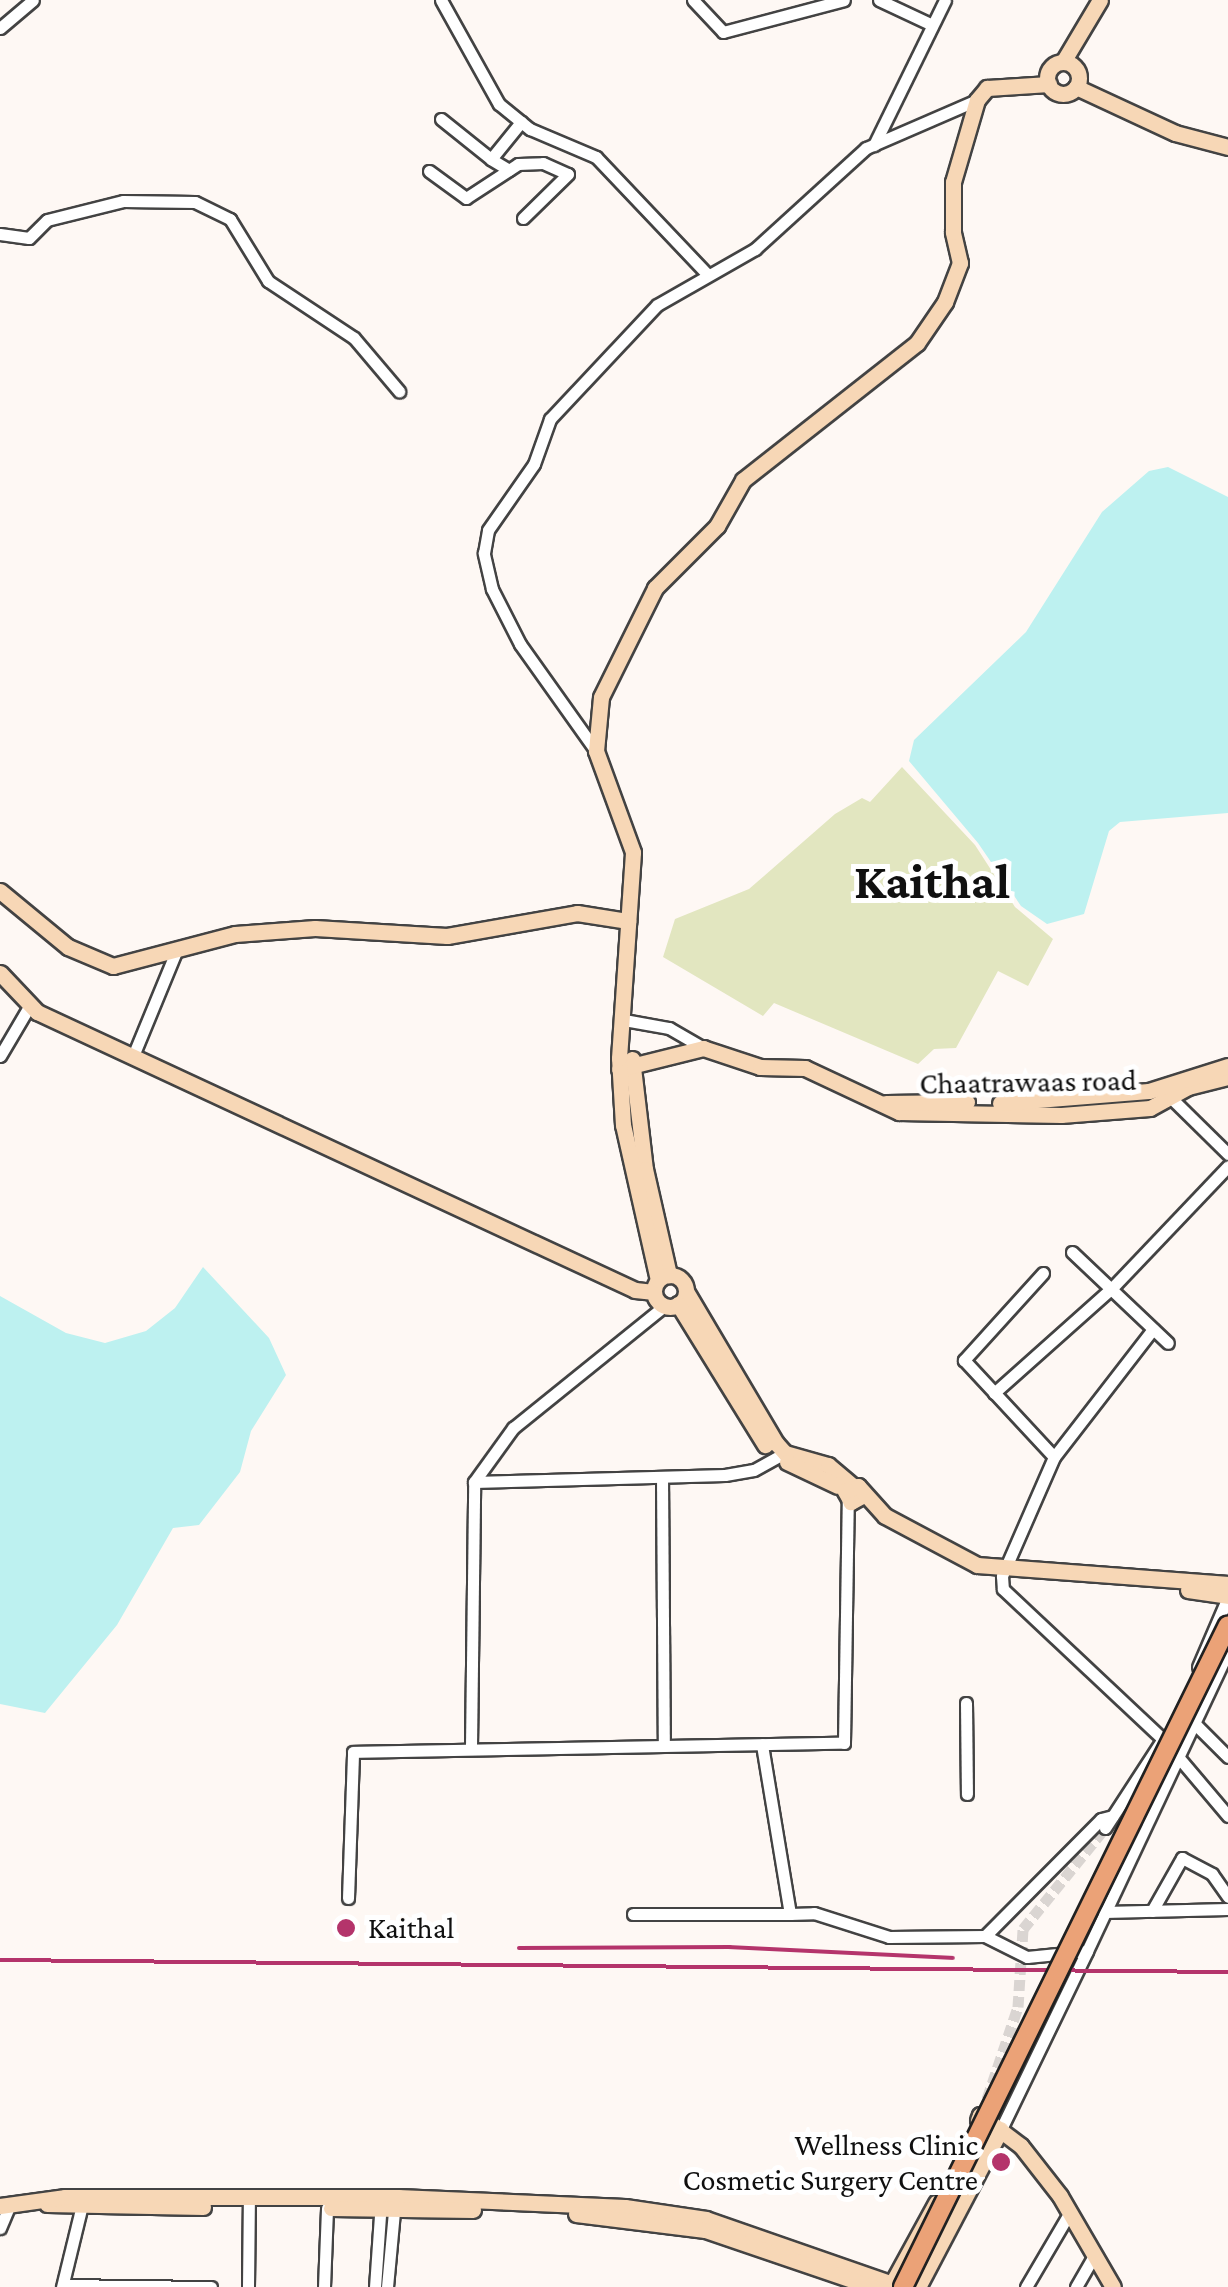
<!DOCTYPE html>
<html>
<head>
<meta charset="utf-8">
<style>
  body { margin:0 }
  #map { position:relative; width:1228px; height:2287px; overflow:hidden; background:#fef8f4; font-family:"Crimson Pro",serif }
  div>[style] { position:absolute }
  .green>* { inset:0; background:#e2e6c0 }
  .water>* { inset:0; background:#bdf1f0 }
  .street-tunnel>* { height:11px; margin-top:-5.5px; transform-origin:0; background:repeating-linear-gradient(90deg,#dad5d2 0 11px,transparent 0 16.5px) }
  .roads { filter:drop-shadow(2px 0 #434343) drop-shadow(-2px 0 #434343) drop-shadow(0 2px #434343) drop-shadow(0 -2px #434343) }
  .street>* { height:11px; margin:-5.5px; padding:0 5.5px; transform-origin:5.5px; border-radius:5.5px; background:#fff }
  .secondary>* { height:15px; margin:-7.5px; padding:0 7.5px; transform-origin:7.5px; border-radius:7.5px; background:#f7d7b6 }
  .secondary>.ring { margin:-7.5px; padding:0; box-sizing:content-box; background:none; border:15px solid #f7d7b6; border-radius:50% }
  .rail>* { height:4px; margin:-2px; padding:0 2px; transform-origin:2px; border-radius:2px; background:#b4346b }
  .bridges { filter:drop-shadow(2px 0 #212121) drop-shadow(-2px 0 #212121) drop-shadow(0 2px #212121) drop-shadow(0 -2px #212121) }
  .primary-bridge>* { height:18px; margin:-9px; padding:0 9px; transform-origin:9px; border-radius:9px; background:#eba277 }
  .dots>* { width:28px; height:28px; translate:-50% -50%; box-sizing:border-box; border:5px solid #fff; border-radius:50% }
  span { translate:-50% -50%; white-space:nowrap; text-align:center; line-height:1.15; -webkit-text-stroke:10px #fff; paint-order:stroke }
  .street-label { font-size:30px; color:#101010 }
  .poi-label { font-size:30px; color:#101010 }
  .left { translate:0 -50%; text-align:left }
  .right { translate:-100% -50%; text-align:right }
  .town-label { font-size:50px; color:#101010; font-weight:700 }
</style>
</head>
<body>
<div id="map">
  <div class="green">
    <i style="clip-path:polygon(902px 767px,975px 845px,1015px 907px,1053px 939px,1028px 986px,998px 971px,956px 1048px,934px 1049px,918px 1064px,774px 1003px,763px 1016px,663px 957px,675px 919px,749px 889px,835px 814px,862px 798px,870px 802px)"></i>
  </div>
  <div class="water">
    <i style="clip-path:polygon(1168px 467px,1228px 497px,1228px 813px,1120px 822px,1109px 831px,1084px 914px,1047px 924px,1021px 906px,978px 843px,909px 761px,914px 740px,1026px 632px,1102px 512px,1149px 471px)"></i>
    <i style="clip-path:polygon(203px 1267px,269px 1338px,286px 1375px,251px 1431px,240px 1472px,199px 1525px,173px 1528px,117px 1625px,45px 1713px,0 1704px,0 1296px,66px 1333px,105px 1343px,146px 1331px,175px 1308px)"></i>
  </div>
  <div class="street-tunnel">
    <i style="left:987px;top:2099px;width:97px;rotate:-71.4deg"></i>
    <i style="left:1018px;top:2007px;width:78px;rotate:-86.3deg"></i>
    <i style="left:1023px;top:1929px;width:130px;rotate:-50.9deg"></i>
  </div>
  <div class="roads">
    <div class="street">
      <i style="left:441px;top:0;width:119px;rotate:60.9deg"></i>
      <i style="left:499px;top:104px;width:40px;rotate:39deg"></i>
      <i style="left:530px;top:129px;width:72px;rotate:23deg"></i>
      <i style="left:596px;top:157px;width:161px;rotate:46.5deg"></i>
      <i style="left:693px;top:0;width:44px;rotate:46.8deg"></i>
      <i style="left:723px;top:32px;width:125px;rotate:-14.8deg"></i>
      <i style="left:879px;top:0;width:56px;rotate:25.2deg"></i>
      <i style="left:0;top:28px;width:43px;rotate:-40.3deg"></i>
      <i style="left:441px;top:119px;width:64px;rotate:38.7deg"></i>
      <i style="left:874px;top:145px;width:161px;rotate:-63.9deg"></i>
      <i style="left:509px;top:170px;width:21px;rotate:-149deg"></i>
      <i style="left:491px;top:159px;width:48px;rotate:-51deg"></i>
      <i style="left:429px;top:171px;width:46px;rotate:36.1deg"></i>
      <i style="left:466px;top:198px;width:62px;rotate:-33.2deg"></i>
      <i style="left:518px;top:164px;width:25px;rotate:-2deg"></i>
      <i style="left:543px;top:163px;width:27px;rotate:24deg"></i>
      <i style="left:568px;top:174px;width:63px;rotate:135.6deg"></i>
      <i style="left:0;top:234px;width:29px;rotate:8deg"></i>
      <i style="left:29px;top:238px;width:25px;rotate:-45deg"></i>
      <i style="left:47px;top:220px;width:78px;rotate:-14deg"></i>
      <i style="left:123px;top:201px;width:72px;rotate:0.8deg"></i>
      <i style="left:195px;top:202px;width:39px;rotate:26deg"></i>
      <i style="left:230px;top:219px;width:73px;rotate:58.5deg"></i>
      <i style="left:268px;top:281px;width:103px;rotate:33.5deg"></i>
      <i style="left:354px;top:338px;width:70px;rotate:49.7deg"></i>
      <i style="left:596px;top:751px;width:131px;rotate:-125.4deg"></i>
      <i style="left:520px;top:644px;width:62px;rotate:-117deg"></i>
      <i style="left:492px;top:589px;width:37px;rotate:-103deg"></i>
      <i style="left:484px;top:553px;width:23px;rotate:-80deg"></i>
      <i style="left:488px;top:530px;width:80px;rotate:-55.1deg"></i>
      <i style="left:534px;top:464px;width:48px;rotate:-70.4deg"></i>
      <i style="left:550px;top:419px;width:156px;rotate:-46.8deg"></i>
      <i style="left:657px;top:305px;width:113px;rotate:-29.7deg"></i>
      <i style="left:755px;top:249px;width:150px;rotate:-42.3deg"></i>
      <i style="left:866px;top:148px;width:121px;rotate:-23.4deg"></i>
      <i style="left:624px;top:1020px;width:46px;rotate:10.1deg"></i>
      <i style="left:669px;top:1028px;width:39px;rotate:30deg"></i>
      <i style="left:0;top:1056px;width:59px;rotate:-59.5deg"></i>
      <i style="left:133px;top:1056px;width:116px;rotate:-67.6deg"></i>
      <i style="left:1166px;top:1093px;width:87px;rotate:44.5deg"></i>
      <i style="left:1072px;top:1252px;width:132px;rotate:43.5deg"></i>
      <i style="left:1043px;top:1273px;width:118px;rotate:132.2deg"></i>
      <i style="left:964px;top:1360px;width:132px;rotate:47.1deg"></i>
      <i style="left:1153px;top:1329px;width:162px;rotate:127.7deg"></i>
      <i style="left:1054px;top:1457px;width:130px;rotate:113.6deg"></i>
      <i style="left:1002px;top:1576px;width:13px;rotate:86deg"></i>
      <i style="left:1003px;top:1589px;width:219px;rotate:43.2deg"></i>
      <i style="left:1163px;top:1739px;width:101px;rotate:49.8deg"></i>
      <i style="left:994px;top:1393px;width:158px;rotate:-41.7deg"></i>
      <i style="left:1112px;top:1288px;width:168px;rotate:-46.4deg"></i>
      <i style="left:662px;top:1477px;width:268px;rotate:89.6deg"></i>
      <i style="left:474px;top:1482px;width:251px;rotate:-1.6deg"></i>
      <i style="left:725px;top:1475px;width:29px;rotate:-10deg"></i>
      <i style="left:754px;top:1470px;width:35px;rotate:-29deg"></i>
      <i style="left:1198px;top:1667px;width:76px;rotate:-66.8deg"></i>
      <i style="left:966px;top:1703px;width:91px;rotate:89.4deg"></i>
      <i style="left:1194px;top:1723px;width:48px;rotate:45deg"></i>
      <i style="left:471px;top:1746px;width:264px;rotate:-89.3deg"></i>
      <i style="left:474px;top:1482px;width:67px;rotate:-54.2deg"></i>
      <i style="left:513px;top:1428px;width:194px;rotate:-38.9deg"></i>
      <i style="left:1105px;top:1828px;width:108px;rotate:-57deg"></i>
      <i style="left:348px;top:1898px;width:146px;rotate:-88deg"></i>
      <i style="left:353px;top:1752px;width:491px;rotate:-1.1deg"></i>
      <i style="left:844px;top:1743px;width:243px;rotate:-89.1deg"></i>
      <i style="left:1152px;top:1911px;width:61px;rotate:-60.5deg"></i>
      <i style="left:1182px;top:1858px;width:34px;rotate:28deg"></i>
      <i style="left:1212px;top:1874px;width:28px;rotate:55deg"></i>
      <i style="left:1104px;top:1912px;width:124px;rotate:-1.4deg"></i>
      <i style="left:633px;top:1914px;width:157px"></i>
      <i style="left:790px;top:1914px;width:172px;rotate:-99.4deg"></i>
      <i style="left:790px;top:1914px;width:24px;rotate:-2deg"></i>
      <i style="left:814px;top:1913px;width:79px;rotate:17.7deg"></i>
      <i style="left:889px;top:1937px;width:96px;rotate:-0.6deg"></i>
      <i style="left:985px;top:1936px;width:47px;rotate:26.6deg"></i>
      <i style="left:1027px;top:1957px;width:60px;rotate:-5.7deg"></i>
      <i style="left:1087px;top:1951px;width:331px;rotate:-64.8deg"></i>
      <i style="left:985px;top:1936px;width:165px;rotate:-45.2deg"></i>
      <i style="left:1101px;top:1819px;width:12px;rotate:-14deg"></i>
      <i style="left:1001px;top:2129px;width:198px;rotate:-64.2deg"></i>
      <i style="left:0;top:2228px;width:25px;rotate:-67deg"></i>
      <i style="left:63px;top:2285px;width:148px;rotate:0.8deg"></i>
      <i style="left:62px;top:2287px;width:89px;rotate:-76.3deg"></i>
      <i style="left:248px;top:2287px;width:90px;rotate:-89.4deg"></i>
      <i style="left:324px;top:2287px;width:79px;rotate:-87.8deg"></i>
      <i style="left:375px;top:2287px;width:86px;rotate:-86deg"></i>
      <i style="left:387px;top:2287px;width:86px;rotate:-84.7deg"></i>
      <i style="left:1026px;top:2287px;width:87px;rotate:-59.6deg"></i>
      <i style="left:1076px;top:2287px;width:36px;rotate:-60deg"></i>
    </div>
    <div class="secondary">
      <i style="left:1063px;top:62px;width:72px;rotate:-59.2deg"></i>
      <i class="ring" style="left:1047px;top:62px;width:17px;height:17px"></i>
      <i style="left:1076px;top:87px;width:109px;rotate:24.9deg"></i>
      <i style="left:1175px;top:133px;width:55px;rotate:14.8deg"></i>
      <i style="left:0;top:891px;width:88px;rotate:39.5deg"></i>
      <i style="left:68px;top:947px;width:49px;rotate:22.9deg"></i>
      <i style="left:113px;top:966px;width:126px;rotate:-14.7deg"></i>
      <i style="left:235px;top:934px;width:80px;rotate:-4.3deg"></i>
      <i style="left:315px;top:928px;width:132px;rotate:3.5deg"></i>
      <i style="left:447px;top:936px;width:132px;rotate:-10deg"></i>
      <i style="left:577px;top:913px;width:52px;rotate:8.9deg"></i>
      <i style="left:0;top:973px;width:54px;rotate:46.5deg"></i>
      <i style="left:37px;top:1012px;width:659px;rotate:24.93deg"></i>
      <i style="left:635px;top:1290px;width:19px;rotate:6deg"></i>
      <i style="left:632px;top:1059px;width:111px;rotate:83.3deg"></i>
      <i style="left:645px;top:1169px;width:109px;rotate:77.2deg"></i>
      <i style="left:619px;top:1069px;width:87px;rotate:-14deg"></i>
      <i style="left:703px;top:1048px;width:60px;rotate:18.4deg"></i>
      <i style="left:760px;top:1067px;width:45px;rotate:1.3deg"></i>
      <i style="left:805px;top:1068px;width:104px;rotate:25.1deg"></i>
      <i style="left:899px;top:1112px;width:162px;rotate:1.1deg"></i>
      <i style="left:1061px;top:1115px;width:89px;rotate:-4.5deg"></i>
      <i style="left:1150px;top:1108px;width:43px;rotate:-28.9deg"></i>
      <i style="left:1188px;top:1087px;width:41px;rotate:-14deg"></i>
      <i style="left:886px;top:1103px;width:81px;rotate:-0.7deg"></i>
      <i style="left:1000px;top:1103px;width:149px;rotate:-4.6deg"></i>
      <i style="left:1149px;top:1091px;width:83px;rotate:-17.6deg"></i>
      <i class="ring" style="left:654px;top:1275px;width:17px;height:17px"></i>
      <i style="left:658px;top:1280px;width:159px;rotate:-102.7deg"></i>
      <i style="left:623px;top:1125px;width:67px;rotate:-93.4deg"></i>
      <i style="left:619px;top:1058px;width:206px;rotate:-86.1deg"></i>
      <i style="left:633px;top:852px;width:108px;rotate:-110.1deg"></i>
      <i style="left:596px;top:751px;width:54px;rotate:-84.7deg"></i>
      <i style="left:601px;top:697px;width:122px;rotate:-63.6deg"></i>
      <i style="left:655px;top:588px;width:88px;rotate:-45deg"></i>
      <i style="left:717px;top:526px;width:53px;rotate:-60.5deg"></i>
      <i style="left:743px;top:480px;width:221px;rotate:-38.2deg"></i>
      <i style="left:917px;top:343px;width:50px;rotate:-55.7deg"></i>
      <i style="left:945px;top:302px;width:42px;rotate:-69deg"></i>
      <i style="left:960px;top:263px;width:32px;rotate:-103deg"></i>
      <i style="left:953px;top:232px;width:50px;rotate:-90deg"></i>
      <i style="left:953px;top:182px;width:85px;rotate:-73.7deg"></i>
      <i style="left:977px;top:100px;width:16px;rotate:-50deg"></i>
      <i style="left:987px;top:88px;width:62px;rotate:-3.7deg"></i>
      <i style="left:686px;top:1291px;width:177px;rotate:59.4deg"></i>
      <i style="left:776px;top:1443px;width:13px;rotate:48deg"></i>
      <i style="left:785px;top:1453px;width:45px;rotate:15.6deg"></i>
      <i style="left:828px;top:1465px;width:31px;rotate:40deg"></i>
      <i style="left:678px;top:1304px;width:166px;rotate:58.3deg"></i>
      <i style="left:787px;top:1462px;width:56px;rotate:25.2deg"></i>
      <i style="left:862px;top:1496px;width:13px;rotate:151deg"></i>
      <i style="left:851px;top:1502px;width:13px;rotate:-119deg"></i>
      <i style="left:845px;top:1491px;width:14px;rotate:-21deg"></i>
      <i style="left:858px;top:1486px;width:40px;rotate:48deg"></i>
      <i style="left:885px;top:1516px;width:104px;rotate:28deg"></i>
      <i style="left:977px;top:1565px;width:252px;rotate:4.3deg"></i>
      <i style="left:1188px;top:1590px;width:40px;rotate:8.5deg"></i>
      <i style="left:978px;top:2120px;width:5px;rotate:-68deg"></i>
      <i style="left:980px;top:2115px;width:51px;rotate:37.1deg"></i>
      <i style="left:1021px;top:2146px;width:63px;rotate:52deg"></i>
      <i style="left:1060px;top:2196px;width:105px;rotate:59.8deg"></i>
      <i style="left:47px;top:2204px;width:156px;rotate:1.1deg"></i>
      <i style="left:0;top:2206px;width:66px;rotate:-7.9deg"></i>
      <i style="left:65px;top:2197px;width:333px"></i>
      <i style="left:398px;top:2197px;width:227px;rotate:2.5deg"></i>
      <i style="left:625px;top:2207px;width:82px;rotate:8.4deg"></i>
      <i style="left:706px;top:2219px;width:207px;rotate:19.2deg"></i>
      <i style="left:331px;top:2208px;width:142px;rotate:0.8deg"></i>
      <i style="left:576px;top:2214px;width:130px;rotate:7.1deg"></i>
      <i style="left:705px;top:2230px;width:176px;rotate:18.8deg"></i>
      <i style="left:890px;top:2287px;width:96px;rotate:-61.3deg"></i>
      <i style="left:918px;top:2287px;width:178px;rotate:-62.3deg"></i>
    </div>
  </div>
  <div class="rail">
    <i style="left:519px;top:1948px;width:211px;rotate:-0.3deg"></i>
    <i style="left:730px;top:1947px;width:223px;rotate:2.8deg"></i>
    <i style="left:0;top:1960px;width:1228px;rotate:0.56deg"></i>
  </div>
  <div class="bridges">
    <div class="primary-bridge">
      <i style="left:903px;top:2287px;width:737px;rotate:-63.85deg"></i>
    </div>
  </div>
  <div class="dots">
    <i style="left:346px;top:1928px;background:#b4346b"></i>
    <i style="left:1001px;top:2162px;background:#b4346b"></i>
  </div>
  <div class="street-label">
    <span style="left:1028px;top:1082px;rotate:-1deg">Chaatrawaas road</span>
  </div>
  <div class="poi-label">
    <span class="left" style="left:368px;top:1928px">Kaithal</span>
    <span class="right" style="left:978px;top:2162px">Wellness Clinic<br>Cosmetic Surgery Centre</span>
  </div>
  <div class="town-label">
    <span style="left:932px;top:882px">Kaithal</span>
  </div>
</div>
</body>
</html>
